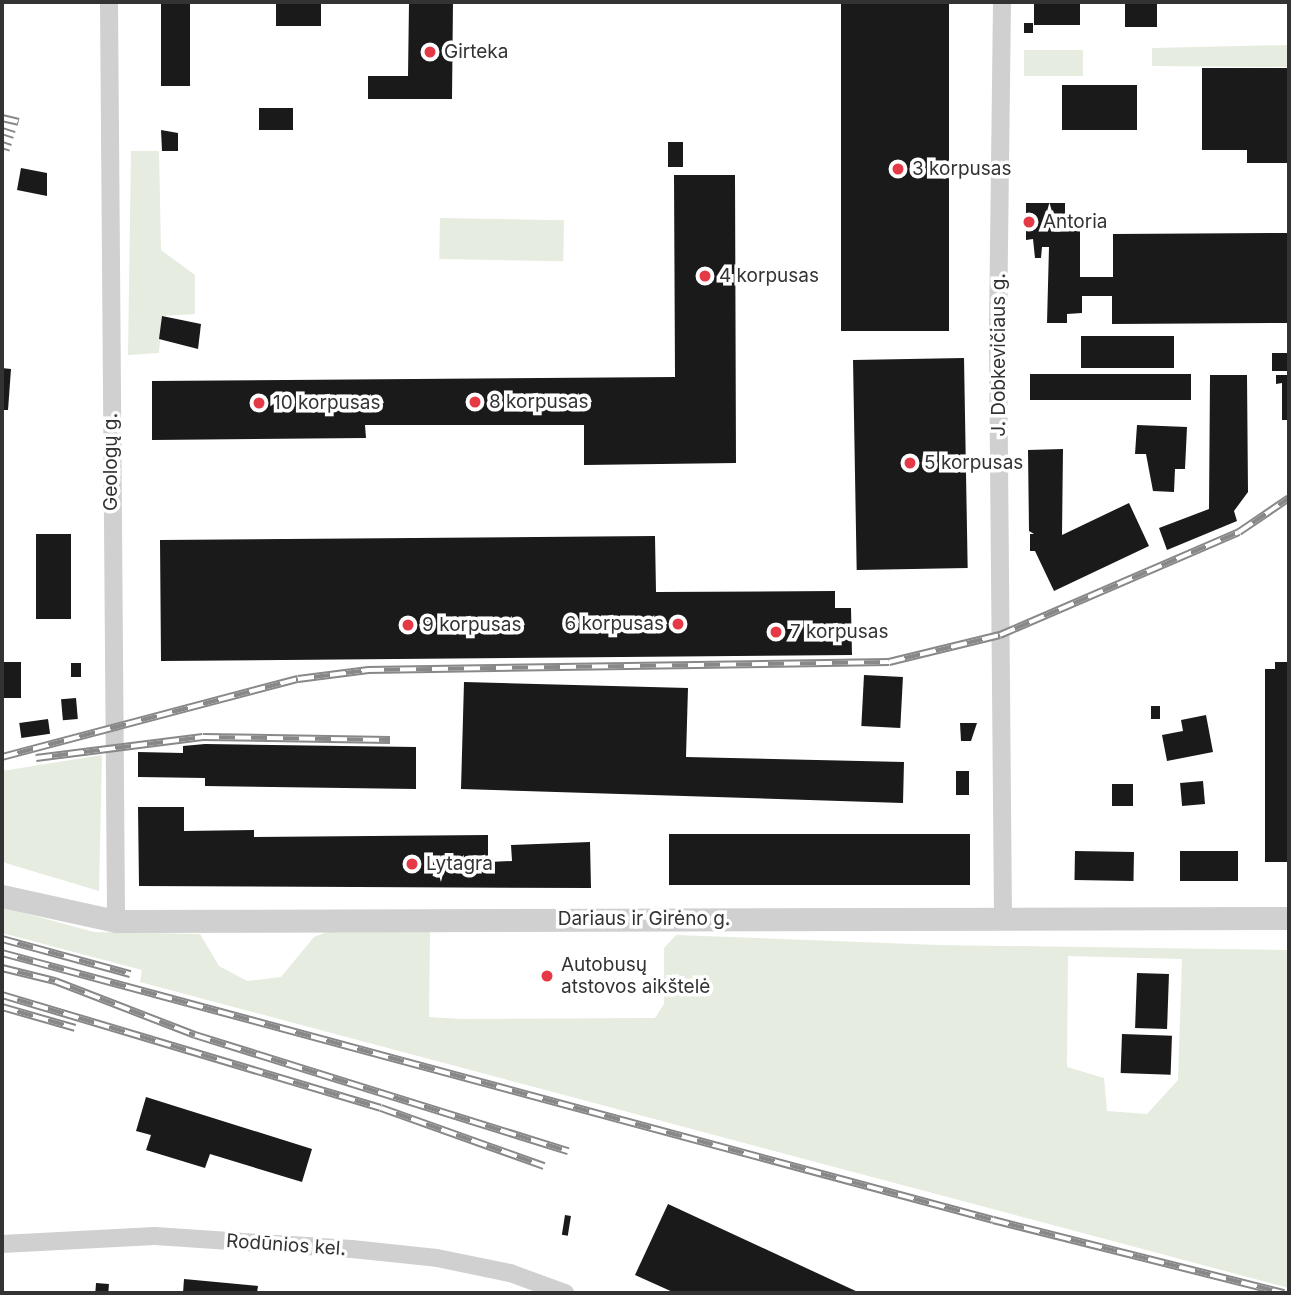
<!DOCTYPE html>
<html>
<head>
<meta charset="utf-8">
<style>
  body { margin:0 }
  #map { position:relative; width:1291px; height:1295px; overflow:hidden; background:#fff; font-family:Inter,sans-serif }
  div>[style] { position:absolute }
  .green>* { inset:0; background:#e6ecdf; transform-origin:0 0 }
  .building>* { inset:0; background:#1a1a1a; transform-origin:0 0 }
  .minor>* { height:18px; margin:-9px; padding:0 9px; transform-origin:9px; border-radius:9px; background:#d0d0d0 }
  .tertiary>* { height:23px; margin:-11.5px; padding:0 11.5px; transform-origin:11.5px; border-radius:11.5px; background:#d0d0d0 }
  .rail>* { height:8px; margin-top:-4px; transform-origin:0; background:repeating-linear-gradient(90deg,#fff 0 16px,#888 0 32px); box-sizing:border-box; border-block:2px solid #888 }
  .dots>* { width:19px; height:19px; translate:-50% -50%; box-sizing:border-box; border:4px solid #fff; border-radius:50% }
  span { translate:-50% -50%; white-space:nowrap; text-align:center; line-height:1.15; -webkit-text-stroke:7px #fff; paint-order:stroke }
  .poi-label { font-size:19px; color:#333 }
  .left { translate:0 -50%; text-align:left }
  .right { translate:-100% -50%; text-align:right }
  .street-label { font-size:19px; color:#333 }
  .frame { position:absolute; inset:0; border:4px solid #333; pointer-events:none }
</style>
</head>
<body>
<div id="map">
  <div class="green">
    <i style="clip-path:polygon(1289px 45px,1289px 67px,1152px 66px,1152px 48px)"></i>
    <i style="left:1024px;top:50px;width:59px;height:26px"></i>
    <i style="clip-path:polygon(131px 151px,159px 151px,161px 250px,195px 275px,195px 314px,162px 316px,159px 353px,128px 355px)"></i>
    <i style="left:440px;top:218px;width:124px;height:41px;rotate:1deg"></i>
    <i style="clip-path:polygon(102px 755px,99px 891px,2px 862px,2px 771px)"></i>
    <i style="clip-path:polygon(evenodd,2px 907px,94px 932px,200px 934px,219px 966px,247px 981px,281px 977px,314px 937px,327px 932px,430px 932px,429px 1017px,463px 1019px,655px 1018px,664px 1004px,664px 948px,676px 935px,938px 945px,1289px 950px,1289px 1288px,140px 982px,142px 970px,2px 933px,2px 907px,1068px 956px,1182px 959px,1178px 1080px,1147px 1114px,1107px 1111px,1104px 1078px,1067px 1067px,1068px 956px)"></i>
  </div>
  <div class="building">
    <i style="left:161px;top:2px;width:29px;height:84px"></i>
    <i style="left:276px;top:2px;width:45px;height:24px"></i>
    <i style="clip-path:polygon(409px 2px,453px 2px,452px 99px,368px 99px,368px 76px,408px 76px)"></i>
    <i style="left:841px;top:2px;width:108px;height:329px"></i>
    <i style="left:1034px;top:2px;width:46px;height:23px"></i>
    <i style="left:1125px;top:2px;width:32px;height:25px"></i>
    <i style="left:1024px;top:23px;width:9px;height:10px"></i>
    <i style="clip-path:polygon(1202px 68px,1289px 68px,1289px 163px,1247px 163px,1247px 150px,1202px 150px)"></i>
    <i style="left:1062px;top:85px;width:75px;height:45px"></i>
    <i style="left:293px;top:108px;width:22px;height:34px;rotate:90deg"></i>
    <i style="clip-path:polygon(161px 130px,178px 133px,178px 151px,162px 151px)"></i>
    <i style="left:668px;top:142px;width:15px;height:25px"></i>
    <i style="clip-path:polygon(21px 168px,47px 173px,47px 196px,17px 190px)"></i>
    <i style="clip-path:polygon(674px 175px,735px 175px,736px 463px,584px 465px,584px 425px,365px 425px,366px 438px,152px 440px,152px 381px,675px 377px)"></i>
    <i style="clip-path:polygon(1026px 203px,1065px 203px,1065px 229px,1080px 229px,1080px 277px,1113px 277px,1113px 234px,1289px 233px,1289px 323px,1112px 324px,1112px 296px,1082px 296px,1082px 313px,1067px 314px,1067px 323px,1047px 323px,1049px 247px,1042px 247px,1041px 258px,1035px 258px,1033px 239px,1026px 240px)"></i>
    <i style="clip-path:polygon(162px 316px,201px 324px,198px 349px,159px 339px)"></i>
    <i style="left:1174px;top:336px;width:32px;height:93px;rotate:90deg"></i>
    <i style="left:1272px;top:353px;width:17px;height:18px"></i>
    <i style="left:964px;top:358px;width:210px;height:111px;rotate:89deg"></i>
    <i style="clip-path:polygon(2px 368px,11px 369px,8px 410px,2px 410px)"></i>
    <i style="left:1191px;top:374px;width:26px;height:161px;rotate:90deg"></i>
    <i style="clip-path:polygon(1210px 375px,1247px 375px,1248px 492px,1234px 511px,1237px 521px,1167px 550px,1159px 528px,1209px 509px)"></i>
    <i style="clip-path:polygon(1276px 375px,1289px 375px,1289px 420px,1282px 420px,1282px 383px,1276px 384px)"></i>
    <i style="clip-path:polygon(1137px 425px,1187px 427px,1185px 469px,1175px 469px,1174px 492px,1153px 491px,1146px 454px,1135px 454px)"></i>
    <i style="clip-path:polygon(1063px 449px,1062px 535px,1129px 503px,1149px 546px,1054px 591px,1035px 551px,1030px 551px,1030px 534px,1034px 534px,1029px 531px,1028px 450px)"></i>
    <i style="left:36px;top:534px;width:35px;height:85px"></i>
    <i style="clip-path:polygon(655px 536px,656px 592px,835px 591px,835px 608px,851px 608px,852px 655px,161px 661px,160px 540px)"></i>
    <i style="left:2px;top:662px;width:19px;height:36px"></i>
    <i style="clip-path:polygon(1275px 662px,1289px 662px,1289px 862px,1265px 862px,1265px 669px,1275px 669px)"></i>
    <i style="left:71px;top:663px;width:10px;height:14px"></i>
    <i style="left:864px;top:675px;width:39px;height:51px;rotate:3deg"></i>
    <i style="clip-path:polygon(464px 682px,688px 688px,686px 757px,904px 762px,903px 803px,461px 789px)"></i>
    <i style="left:76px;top:698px;width:21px;height:15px;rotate:85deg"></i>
    <i style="left:1151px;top:706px;width:9px;height:13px"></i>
    <i style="clip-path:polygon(1206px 715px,1213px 752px,1167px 761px,1162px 735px,1183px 731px,1181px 720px)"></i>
    <i style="left:48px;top:719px;width:15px;height:29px;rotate:82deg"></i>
    <i style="clip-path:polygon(960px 723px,977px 723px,971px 741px,961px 741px)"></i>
    <i style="clip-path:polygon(205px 744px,416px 747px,416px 789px,205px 786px,205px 778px,138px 777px,138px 752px,183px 753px,183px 746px)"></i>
    <i style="left:956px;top:771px;width:13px;height:24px"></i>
    <i style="left:1203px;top:781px;width:23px;height:23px;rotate:85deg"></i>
    <i style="left:1133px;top:784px;width:22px;height:21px;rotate:90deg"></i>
    <i style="clip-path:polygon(138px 807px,184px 807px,184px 831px,254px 830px,254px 837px,488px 835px,488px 862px,512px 861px,511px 845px,590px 842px,591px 888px,139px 886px)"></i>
    <i style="left:970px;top:834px;width:51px;height:301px;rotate:90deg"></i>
    <i style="left:1075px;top:851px;width:59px;height:29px;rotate:1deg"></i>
    <i style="left:1180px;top:851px;width:58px;height:30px"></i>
    <i style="left:1137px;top:973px;width:32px;height:55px;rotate:2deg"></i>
    <i style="left:1122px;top:1034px;width:50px;height:39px;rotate:2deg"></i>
    <i style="clip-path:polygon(146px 1097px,312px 1149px,302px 1182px,210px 1154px,205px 1168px,146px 1150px,151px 1135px,136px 1131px)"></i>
    <i style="clip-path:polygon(668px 1204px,860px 1293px,675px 1293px,635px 1275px)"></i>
    <i style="left:565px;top:1215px;width:6px;height:20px;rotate:9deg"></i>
    <i style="clip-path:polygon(184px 1279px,258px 1286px,257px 1293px,183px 1293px)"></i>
    <i style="left:96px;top:1283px;width:13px;height:10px;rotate:4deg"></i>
  </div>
  <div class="minor">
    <i style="left:109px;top:2px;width:919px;rotate:89.56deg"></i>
    <i style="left:1002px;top:2px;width:342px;rotate:90.7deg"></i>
    <i style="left:998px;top:344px;width:575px;rotate:89.5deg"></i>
    <i style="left:2px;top:1244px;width:153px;rotate:-3deg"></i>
    <i style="left:155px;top:1236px;width:197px;rotate:3.8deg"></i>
    <i style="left:352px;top:1249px;width:85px;rotate:6deg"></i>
    <i style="left:437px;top:1258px;width:75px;rotate:11.6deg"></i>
    <i style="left:510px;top:1273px;width:59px;rotate:20deg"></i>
  </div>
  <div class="tertiary">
    <i style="left:2px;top:896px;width:117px;rotate:12.4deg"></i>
    <i style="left:116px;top:921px;width:1173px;rotate:-0.15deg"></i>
  </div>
  <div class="rail">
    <i style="left:2px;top:118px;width:17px;rotate:13deg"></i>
    <i style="left:2px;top:131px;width:13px;rotate:18deg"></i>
    <i style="left:2px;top:145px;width:9px;rotate:18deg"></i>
    <i style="left:2px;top:757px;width:306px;rotate:-14.8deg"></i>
    <i style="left:298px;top:679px;width:71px;rotate:-7.3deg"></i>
    <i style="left:368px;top:670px;width:521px;rotate:-0.88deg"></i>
    <i style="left:889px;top:662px;width:114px;rotate:-13.7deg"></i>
    <i style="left:1000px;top:635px;width:260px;rotate:-23.3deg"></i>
    <i style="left:1239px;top:532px;width:60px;rotate:-34.2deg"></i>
    <i style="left:36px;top:758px;width:168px;rotate:-7.2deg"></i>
    <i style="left:203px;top:737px;width:187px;rotate:0.9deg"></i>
    <i style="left:2px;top:939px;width:133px;rotate:15.3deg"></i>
    <i style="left:2px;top:953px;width:1026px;rotate:15.08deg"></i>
    <i style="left:993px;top:1220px;width:300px;rotate:14.1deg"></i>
    <i style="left:2px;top:968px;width:55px;rotate:13.8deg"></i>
    <i style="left:55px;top:981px;width:150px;rotate:21.1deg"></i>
    <i style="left:195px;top:1035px;width:391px;rotate:17.3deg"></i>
    <i style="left:2px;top:995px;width:395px;rotate:16.6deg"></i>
    <i style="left:381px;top:1108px;width:173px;rotate:19.6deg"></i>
    <i style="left:2px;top:1007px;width:76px;rotate:16deg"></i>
  </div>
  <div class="dots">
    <i style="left:430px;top:52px;background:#e63946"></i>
    <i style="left:898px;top:169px;background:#e63946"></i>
    <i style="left:1029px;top:222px;background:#e63946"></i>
    <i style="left:705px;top:276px;background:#e63946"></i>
    <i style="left:475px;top:402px;background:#e63946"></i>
    <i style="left:259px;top:403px;background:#e63946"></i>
    <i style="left:910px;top:463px;background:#e63946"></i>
    <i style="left:678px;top:624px;background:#e63946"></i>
    <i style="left:408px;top:625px;background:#e63946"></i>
    <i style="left:776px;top:632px;background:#e63946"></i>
    <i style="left:412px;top:864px;background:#e63946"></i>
    <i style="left:547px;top:976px;background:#e63946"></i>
  </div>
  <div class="poi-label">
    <span class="left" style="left:444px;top:52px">Girteka</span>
    <span class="left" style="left:912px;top:169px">3 korpusas</span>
    <span class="left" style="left:1043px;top:222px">Antoria</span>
    <span class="left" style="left:719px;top:276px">4 korpusas</span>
    <span class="left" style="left:489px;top:402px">8 korpusas</span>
    <span class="left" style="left:273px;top:403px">10 korpusas</span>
    <span class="left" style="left:924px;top:463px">5 korpusas</span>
    <span class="right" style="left:664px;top:624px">6 korpusas</span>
    <span class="left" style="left:422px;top:625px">9 korpusas</span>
    <span class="left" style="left:790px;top:632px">7 korpusas</span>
    <span class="left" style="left:426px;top:864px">Lytagra</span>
    <span class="left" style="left:561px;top:976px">Autobusų<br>atstovos aikštelė</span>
  </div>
  <div class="street-label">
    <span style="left:999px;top:355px;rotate:-90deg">J. Dobkevičiaus g.</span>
    <span style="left:111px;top:462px;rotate:-90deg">Geologų g.</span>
    <span style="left:644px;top:919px">Dariaus ir Girėno g.</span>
    <span style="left:286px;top:1245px;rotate:4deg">Rodūnios kel.</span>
  </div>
  <div class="frame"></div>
</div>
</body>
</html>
